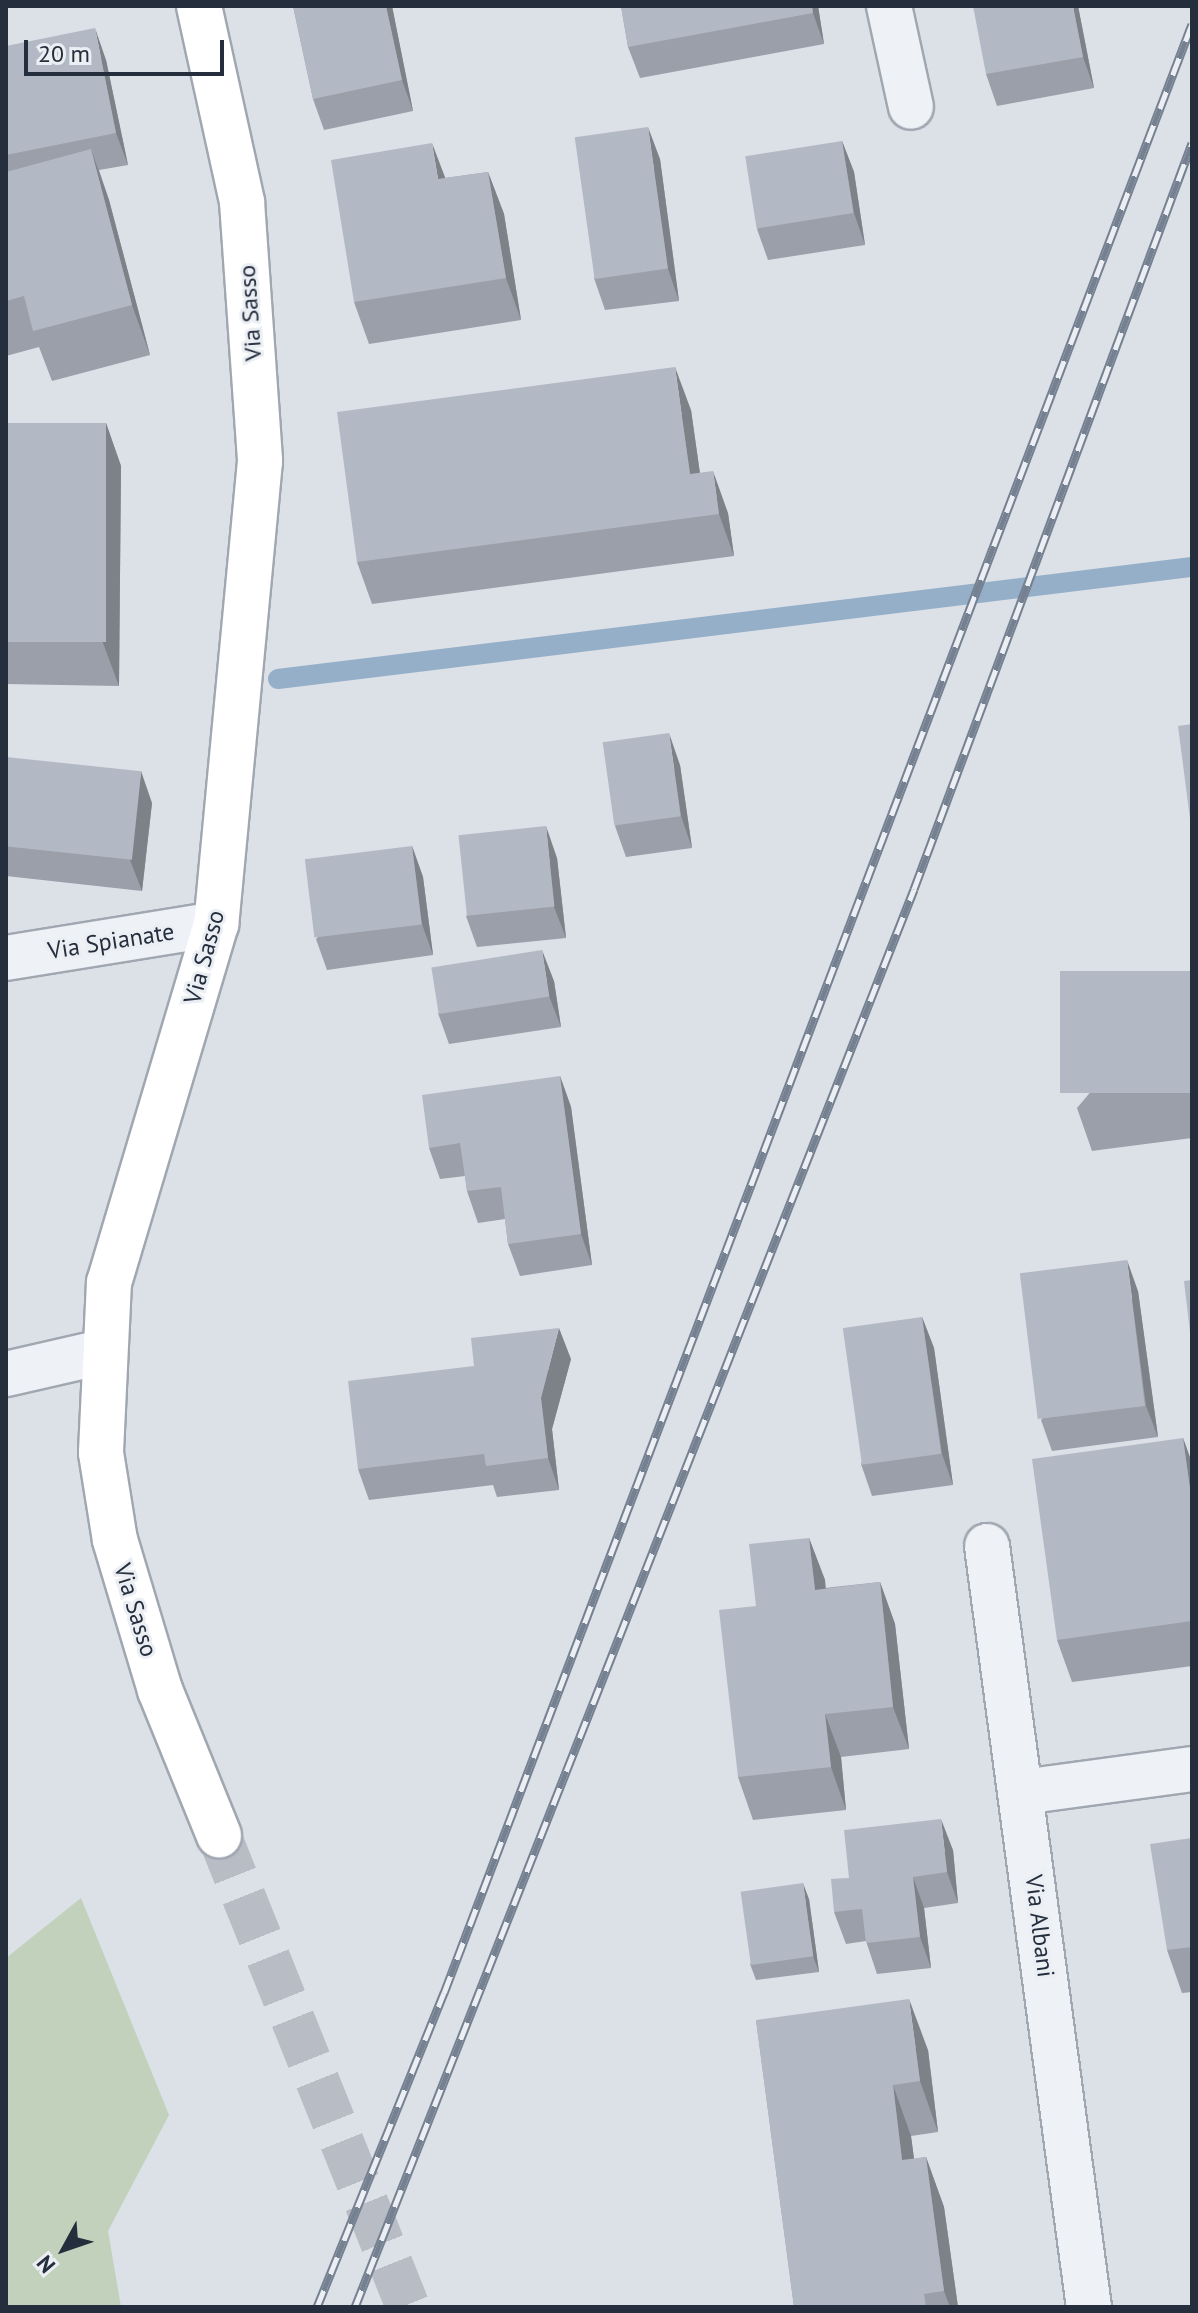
<!DOCTYPE html>
<html>
<head>
<meta charset="utf-8">
<style>
  body { margin:0 }
  #map { position:relative; width:1198px; height:2313px; overflow:hidden; background:#dce0e7; font-family:"PT Sans",sans-serif }
  div>[style] { position:absolute }
  .green>* { inset:0; background:#c2d1bc }
  .stream>* { height:20px; margin:-10px; padding:0 10px; transform-origin:10px; border-radius:10px; background:#95afc9 }
  .secondary-tunnel>* { height:44px; margin-top:-22px; transform-origin:0; background:repeating-linear-gradient(90deg,#b7bcc5 0 44px,transparent 0 66px) }
  .roads { filter:drop-shadow(2px 0 #a1a7b1) drop-shadow(-2px 0 #a1a7b1) drop-shadow(0 2px #a1a7b1) drop-shadow(0 -2px #a1a7b1) }
  .street>* { height:44px; margin:-22px; padding:0 22px; transform-origin:22px; border-radius:22px; background:#eef1f5 }
  .secondary>* { height:44px; margin:-22px; padding:0 22px; transform-origin:22px; border-radius:22px; background:#fff }
  .rail>* { height:9px; margin-top:-4.5px; transform-origin:0; background:repeating-linear-gradient(90deg,#ebeff4 0 18px,#758091 0 36px); box-sizing:border-box; border-block:2px solid #758091 }
  .wall>* { inset:0; background:#9a9fa9 }
  .shaded-wall>* { inset:0; background:#7d8289 }
  .building>* { inset:0; background:#b3b9c4; transform-origin:0 0 }
  span { translate:-50% -50%; white-space:nowrap; text-align:center; line-height:1.15; -webkit-text-stroke:6px #ebeff4; paint-order:stroke }
  .street-label { font-size:24px; color:#252e3d }
  .frame { position:absolute; inset:0; border:8px solid #252e3d; pointer-events:none }
  .north { position:absolute; left:24px; top:2209px; width:80px; height:80px; -webkit-text-stroke:6px #ebeff4; paint-order:stroke; rotate:230deg; font-size:22px; font-weight:700; line-height:32px; text-align:center; color:#252e3d }
  .north::after { content:''; display:block; margin:auto; width:28px; height:36px; background:#252e3d; clip-path:polygon(50% 0,100% 100%,50% 72%,0 100%) }
  .scale { position:absolute; left:24px; top:40px; width:200px; height:36px; box-sizing:border-box; border:4px solid #252e3d; border-top:0; padding-left:10px; font-size:24px; line-height:28px; white-space:nowrap; color:#252e3d; -webkit-text-stroke:6px #ebeff4; paint-order:stroke }
</style>
</head>
<body>
<div id="map">
  <div class="green">
    <i style="clip-path:polygon(81px 1898px,169px 2115px,108px 2231px,121px 2307px,6px 2307px,6px 1958px)"></i>
  </div>
  <div class="stream">
    <i style="left:278px;top:679px;width:921px;rotate:-6.99deg"></i>
  </div>
  <div class="secondary-tunnel">
    <i style="left:219px;top:1835px;width:508px;rotate:68.18deg"></i>
  </div>
  <div class="roads">
    <div class="street">
      <i style="left:889px;top:6px;width:103px;rotate:77.7deg"></i>
      <i style="left:6px;top:958px;width:213px;rotate:-9.2deg"></i>
      <i style="left:6px;top:1374px;width:98px;rotate:-12.9deg"></i>
      <i style="left:987px;top:1546px;width:768px;rotate:82.37deg"></i>
      <i style="left:1022px;top:1792px;width:172px;rotate:-7.7deg"></i>
    </div>
    <div class="secondary">
      <i style="left:199px;top:6px;width:201px;rotate:77.6deg"></i>
      <i style="left:242px;top:202px;width:260px;rotate:86deg"></i>
      <i style="left:260px;top:461px;width:465px;rotate:95.4deg"></i>
      <i style="left:216px;top:924px;width:374px;rotate:106.6deg"></i>
      <i style="left:109px;top:1282px;width:171px;rotate:92.7deg"></i>
      <i style="left:101px;top:1453px;width:88px;rotate:80.9deg"></i>
      <i style="left:115px;top:1540px;width:157px;rotate:73.3deg"></i>
      <i style="left:160px;top:1690px;width:157px;rotate:67.9deg"></i>
    </div>
  </div>
  <div class="rail">
    <i style="left:317px;top:2307px;width:339px;rotate:-68deg"></i>
    <i style="left:444px;top:1993px;width:2106px;rotate:-69.2deg"></i>
    <i style="left:355px;top:2307px;width:1524px;rotate:-68.48deg"></i>
    <i style="left:914px;top:889px;width:796px;rotate:-69.56deg"></i>
  </div>
  <div class="wall">
    <i style="clip-path:polygon(293px 6px,392px 6px,413px 111px,324px 130px,313px 99px)"></i>
    <i style="clip-path:polygon(621px 6px,818px 6px,824px 44px,640px 78px,628px 47px)"></i>
    <i style="clip-path:polygon(1078px 6px,1094px 88px,997px 106px,986px 74px)"></i>
    <i style="clip-path:polygon(6px 46px,106px 60px,128px 165px,99px 170px,109px 200px,150px 355px,52px 381px,39px 347px,6px 356px)"></i>
    <i style="clip-path:polygon(842px 141px,854px 172px,865px 245px,768px 260px,757px 229px)"></i>
    <i style="clip-path:polygon(660px 159px,679px 301px,605px 310px,594px 278px)"></i>
    <i style="clip-path:polygon(488px 172px,504px 214px,521px 320px,369px 344px,354px 302px,445px 178px)"></i>
    <i style="clip-path:polygon(691px 410px,700px 473px,728px 513px,734px 556px,372px 604px,357px 562px)"></i>
    <i style="clip-path:polygon(6px 423px,106px 423px,121px 466px,119px 686px,6px 684px)"></i>
    <i style="clip-path:polygon(6px 757px,152px 803px,142px 891px,6px 876px)"></i>
    <i style="clip-path:polygon(680px 765px,692px 848px,626px 857px,615px 826px)"></i>
    <i style="clip-path:polygon(412px 846px,423px 877px,433px 955px,327px 970px,316px 939px)"></i>
    <i style="clip-path:polygon(557px 858px,566px 938px,477px 947px,466px 916px)"></i>
    <i style="clip-path:polygon(1192px 971px,1192px 1138px,1092px 1151px,1077px 1108px)"></i>
    <i style="clip-path:polygon(554px 981px,561px 1027px,449px 1044px,438px 1013px)"></i>
    <i style="clip-path:polygon(560px 1076px,571px 1107px,592px 1265px,520px 1276px,508px 1244px,505px 1219px,478px 1223px,467px 1191px,465px 1176px,440px 1179px,429px 1148px)"></i>
    <i style="clip-path:polygon(1138px 1291px,1158px 1437px,1052px 1451px,1041px 1420px)"></i>
    <i style="clip-path:polygon(922px 1317px,934px 1348px,953px 1485px,872px 1496px,861px 1464px)"></i>
    <i style="clip-path:polygon(571px 1359px,552px 1429px,559px 1490px,497px 1497px,493px 1485px,369px 1500px,358px 1469px)"></i>
    <i style="clip-path:polygon(1183px 1438px,1192px 1463px,1192px 1666px,1072px 1682px,1057px 1640px)"></i>
    <i style="clip-path:polygon(809px 1538px,825px 1580px,825px 1588px,880px 1582px,895px 1624px,909px 1749px,841px 1757px,846px 1810px,753px 1820px,738px 1777px,756px 1606px)"></i>
    <i style="clip-path:polygon(1192px 1838px,1192px 1992px,1182px 1993px,1167px 1950px)"></i>
    <i style="clip-path:polygon(953px 1850px,958px 1903px,924px 1908px,931px 1968px,877px 1974px,866px 1941px,846px 1944px,834px 1912px,849px 1878px)"></i>
    <i style="clip-path:polygon(809px 1899px,819px 1972px,756px 1980px,750px 1964px)"></i>
    <i style="clip-path:polygon(756px 2020px,928px 2050px,938px 2132px,911px 2136px,914px 2159px,926px 2157px,944px 2207px,958px 2307px,794px 2307px)"></i>
  </div>
  <div class="shaded-wall">
    <i style="clip-path:polygon(386px 6px,392px 6px,413px 111px,402px 80px)"></i>
    <i style="clip-path:polygon(812px 6px,818px 6px,824px 44px,813px 13px)"></i>
    <i style="clip-path:polygon(1073px 6px,1078px 6px,1094px 88px,1083px 57px)"></i>
    <i style="clip-path:polygon(95px 28px,106px 60px,128px 165px,116px 133px)"></i>
    <i style="clip-path:polygon(648px 127px,660px 159px,679px 301px,668px 269px)"></i>
    <i style="clip-path:polygon(842px 141px,854px 172px,865px 245px,854px 213px)"></i>
    <i style="clip-path:polygon(432px 143px,448px 185px,438px 179px)"></i>
    <i style="clip-path:polygon(91px 149px,109px 200px,150px 355px,132px 305px)"></i>
    <i style="clip-path:polygon(488px 172px,504px 214px,521px 320px,506px 278px)"></i>
    <i style="clip-path:polygon(675px 367px,691px 410px,706px 517px,690px 474px)"></i>
    <i style="clip-path:polygon(106px 423px,121px 466px,119px 686px,103px 643px)"></i>
    <i style="clip-path:polygon(713px 471px,728px 513px,734px 556px,719px 514px)"></i>
    <i style="clip-path:polygon(669px 733px,680px 765px,692px 848px,681px 816px)"></i>
    <i style="clip-path:polygon(141px 771px,152px 803px,142px 891px,130px 860px)"></i>
    <i style="clip-path:polygon(546px 826px,557px 858px,566px 938px,554px 907px)"></i>
    <i style="clip-path:polygon(412px 846px,423px 877px,433px 955px,422px 924px)"></i>
    <i style="clip-path:polygon(542px 950px,554px 981px,561px 1027px,549px 996px)"></i>
    <i style="clip-path:polygon(560px 1076px,571px 1107px,592px 1265px,581px 1234px)"></i>
    <i style="clip-path:polygon(1127px 1260px,1138px 1291px,1158px 1437px,1146px 1406px)"></i>
    <i style="clip-path:polygon(922px 1317px,934px 1348px,953px 1485px,942px 1454px)"></i>
    <i style="clip-path:polygon(559px 1328px,571px 1359px,552px 1429px,559px 1490px,548px 1458px,541px 1398px)"></i>
    <i style="clip-path:polygon(1183px 1438px,1192px 1463px,1192px 1503px)"></i>
    <i style="clip-path:polygon(809px 1538px,825px 1580px,830px 1632px,815px 1590px)"></i>
    <i style="clip-path:polygon(880px 1582px,895px 1624px,909px 1749px,893px 1707px)"></i>
    <i style="clip-path:polygon(825px 1714px,841px 1757px,846px 1810px,831px 1767px)"></i>
    <i style="clip-path:polygon(941px 1819px,953px 1850px,958px 1903px,947px 1872px)"></i>
    <i style="clip-path:polygon(913px 1877px,924px 1908px,931px 1968px,920px 1937px)"></i>
    <i style="clip-path:polygon(803px 1883px,809px 1899px,819px 1972px,813px 1956px)"></i>
    <i style="clip-path:polygon(909px 1999px,928px 2050px,938px 2132px,920px 2081px)"></i>
    <i style="clip-path:polygon(893px 2085px,911px 2136px,921px 2211px,902px 2160px)"></i>
    <i style="clip-path:polygon(926px 2157px,944px 2207px,958px 2307px,950px 2307px,944px 2291px)"></i>
  </div>
  <div class="building">
    <i style="clip-path:polygon(293px 6px,386px 6px,402px 80px,313px 99px)"></i>
    <i style="clip-path:polygon(621px 6px,812px 6px,813px 13px,628px 47px)"></i>
    <i style="clip-path:polygon(973px 6px,1073px 6px,1083px 57px,986px 74px)"></i>
    <i style="clip-path:polygon(95px 28px,116px 133px,6px 155px,6px 46px)"></i>
    <i style="left:648px;top:127px;width:143px;height:74px;rotate:82deg"></i>
    <i style="left:842px;top:141px;width:73px;height:98px;rotate:81deg"></i>
    <i style="clip-path:polygon(432px 143px,438px 179px,488px 172px,506px 278px,354px 302px,331px 160px)"></i>
    <i style="clip-path:polygon(91px 149px,132px 305px,33px 331px,24px 296px,6px 301px,6px 172px)"></i>
    <i style="clip-path:polygon(675px 367px,690px 474px,713px 471px,719px 514px,357px 562px,337px 412px)"></i>
    <i style="left:6px;top:423px;width:100px;height:219px"></i>
    <i style="clip-path:polygon(1192px 724px,1192px 834px,1178px 726px)"></i>
    <i style="left:669px;top:733px;width:84px;height:67px;rotate:82deg"></i>
    <i style="left:6px;top:757px;width:136px;height:89px;rotate:6deg"></i>
    <i style="left:546px;top:826px;width:81px;height:88px;rotate:84deg"></i>
    <i style="left:412px;top:846px;width:79px;height:108px;rotate:83deg"></i>
    <i style="left:542px;top:950px;width:47px;height:112px;rotate:81deg"></i>
    <i style="left:1192px;top:971px;width:122px;height:132px;rotate:90deg"></i>
    <i style="clip-path:polygon(560px 1076px,581px 1234px,508px 1244px,501px 1187px,467px 1191px,460px 1143px,429px 1148px,422px 1095px)"></i>
    <i style="left:1127px;top:1260px;width:147px;height:108px;rotate:83deg"></i>
    <i style="clip-path:polygon(1192px 1280px,1192px 1349px,1184px 1281px)"></i>
    <i style="left:922px;top:1317px;width:138px;height:80px;rotate:82deg"></i>
    <i style="clip-path:polygon(559px 1328px,541px 1398px,548px 1458px,486px 1466px,484px 1454px,358px 1469px,348px 1381px,474px 1366px,471px 1338px)"></i>
    <i style="clip-path:polygon(1183px 1438px,1192px 1503px,1192px 1621px,1057px 1640px,1032px 1459px)"></i>
    <i style="clip-path:polygon(809px 1538px,815px 1590px,880px 1582px,893px 1707px,825px 1714px,831px 1767px,738px 1777px,719px 1610px,756px 1606px,749px 1544px)"></i>
    <i style="clip-path:polygon(941px 1819px,947px 1872px,913px 1877px,920px 1937px,866px 1943px,862px 1909px,834px 1912px,831px 1879px,849px 1878px,844px 1830px)"></i>
    <i style="clip-path:polygon(1192px 1838px,1192px 1947px,1167px 1950px,1150px 1844px)"></i>
    <i style="left:803px;top:1883px;width:74px;height:63px;rotate:82deg"></i>
    <i style="clip-path:polygon(909px 1999px,920px 2081px,893px 2085px,902px 2160px,926px 2157px,944px 2291px,924px 2294px,926px 2307px,794px 2307px,756px 2020px)"></i>
  </div>
  <div class="street-label">
    <span style="left:250px;top:313px;rotate:-94deg">Via Sasso</span>
    <span style="left:111px;top:941px;rotate:-9deg">Via Spianate</span>
    <span style="left:204px;top:957px;rotate:-75deg">Via Sasso</span>
    <span style="left:136px;top:1610px;rotate:73deg">Via Sasso</span>
    <span style="left:1040px;top:1926px;rotate:83deg">Via Albani</span>
  </div>
  <div class="frame"></div>
  <div class="north">N</div>
  <div class="scale">20 m</div>
</div>
</body>
</html>
